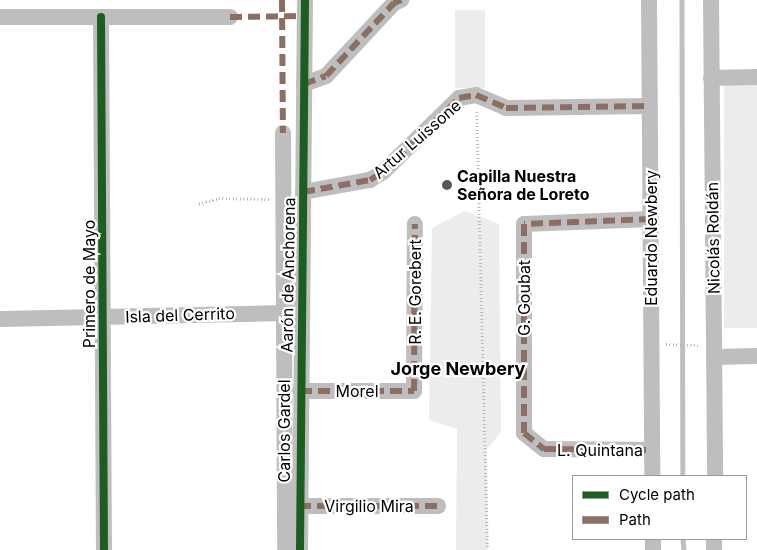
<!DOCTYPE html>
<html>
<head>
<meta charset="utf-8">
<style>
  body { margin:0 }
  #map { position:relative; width:757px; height:550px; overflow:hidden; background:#fff; font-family:Inter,sans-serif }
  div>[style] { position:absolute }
  .green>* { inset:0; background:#ececec; transform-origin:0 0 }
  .stream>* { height:4.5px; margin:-2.25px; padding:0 2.25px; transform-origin:2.25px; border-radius:2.25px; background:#bfbfbf }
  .path>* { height:2.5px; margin-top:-1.25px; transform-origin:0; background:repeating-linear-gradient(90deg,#b9b9b9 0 1px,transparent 0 3.5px) }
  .street>* { height:16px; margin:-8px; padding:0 8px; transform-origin:8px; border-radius:8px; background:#bebebe }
  .quiet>* { height:6px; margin-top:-3px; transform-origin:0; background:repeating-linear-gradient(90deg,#8d6e63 0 12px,transparent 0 18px) }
  .cycleway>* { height:8px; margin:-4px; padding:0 4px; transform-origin:4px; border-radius:4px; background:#1b5e20 }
  .dots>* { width:14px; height:14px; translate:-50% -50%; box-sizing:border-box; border:2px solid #fff; border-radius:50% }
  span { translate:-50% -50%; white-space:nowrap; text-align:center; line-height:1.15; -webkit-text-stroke:4.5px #fff; paint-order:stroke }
  .street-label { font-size:16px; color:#000 }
  .poi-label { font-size:16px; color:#000; font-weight:700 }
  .left { translate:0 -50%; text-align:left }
  .neighbourhood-label { font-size:18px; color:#000; font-weight:700 }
  .legend { position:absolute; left:572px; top:475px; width:175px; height:65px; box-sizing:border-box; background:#fff; border:1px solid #999; margin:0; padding:6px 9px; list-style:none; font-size:15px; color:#000 }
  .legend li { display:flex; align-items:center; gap:10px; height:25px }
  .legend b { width:25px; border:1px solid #999 }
</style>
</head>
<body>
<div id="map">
  <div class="green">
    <i style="left:455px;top:10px;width:30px;height:78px"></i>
    <i style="left:724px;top:85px;width:33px;height:243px"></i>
    <i style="clip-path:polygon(465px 211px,499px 224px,501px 432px,487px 449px,488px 550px,456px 550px,457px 429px,429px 420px,432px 228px)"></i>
  </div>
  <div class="stream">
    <i style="left:682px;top:0;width:476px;rotate:89.9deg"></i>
    <i style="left:683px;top:539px;width:11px;rotate:85deg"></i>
  </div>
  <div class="path">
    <i style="left:477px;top:112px;width:438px;rotate:88.6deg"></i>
    <i style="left:199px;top:204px;width:21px;rotate:-17deg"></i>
    <i style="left:219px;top:198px;width:50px;rotate:1.1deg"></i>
    <i style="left:666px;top:344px;width:32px;rotate:2deg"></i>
  </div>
  <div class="street">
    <i style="left:649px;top:0;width:476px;rotate:89.6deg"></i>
    <i style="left:711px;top:0;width:476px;rotate:89.5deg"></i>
    <i style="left:0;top:17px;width:230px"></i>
    <i style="left:101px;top:17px;width:533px;rotate:89.68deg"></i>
    <i style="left:711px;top:78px;width:46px;rotate:-1.2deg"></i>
    <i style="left:304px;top:84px;width:23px;rotate:-20deg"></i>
    <i style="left:326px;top:76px;width:100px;rotate:-47deg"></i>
    <i style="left:394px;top:3px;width:8px;rotate:-23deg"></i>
    <i style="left:283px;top:133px;width:417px;rotate:89.7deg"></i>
    <i style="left:303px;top:192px;width:68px;rotate:-10.2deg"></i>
    <i style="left:370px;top:180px;width:15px;rotate:-32deg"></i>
    <i style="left:383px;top:172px;width:106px;rotate:-44.2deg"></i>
    <i style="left:459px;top:98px;width:17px;rotate:-10deg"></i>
    <i style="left:476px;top:95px;width:33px;rotate:23deg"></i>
    <i style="left:506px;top:108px;width:144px;rotate:-0.8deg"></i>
    <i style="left:651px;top:219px;width:127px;rotate:177.7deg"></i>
    <i style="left:524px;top:224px;width:209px;rotate:90deg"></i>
    <i style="left:524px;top:433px;width:26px;rotate:39deg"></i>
    <i style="left:544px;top:449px;width:108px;rotate:0.5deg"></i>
    <i style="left:0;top:319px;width:293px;rotate:-1.2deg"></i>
    <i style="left:715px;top:357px;width:42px;rotate:-1.4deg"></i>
    <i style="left:300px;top:391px;width:114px"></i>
    <i style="left:414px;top:391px;width:167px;rotate:-89.7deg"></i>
    <i style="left:299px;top:506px;width:139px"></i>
    <i style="left:653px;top:539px;width:11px;rotate:90deg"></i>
    <i style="left:300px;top:550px;width:550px;rotate:-89.48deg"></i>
    <i style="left:714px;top:550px;width:11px;rotate:-90deg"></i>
  </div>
  <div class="quiet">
    <i style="left:282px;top:0;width:133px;rotate:89.6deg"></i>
    <i style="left:230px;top:17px;width:75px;rotate:-0.8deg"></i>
    <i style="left:304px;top:84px;width:23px;rotate:-20deg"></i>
    <i style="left:326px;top:76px;width:100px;rotate:-47deg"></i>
    <i style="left:394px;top:3px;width:8px;rotate:-23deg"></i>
    <i style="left:303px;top:192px;width:68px;rotate:-10.2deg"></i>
    <i style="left:370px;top:180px;width:15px;rotate:-32deg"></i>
    <i style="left:383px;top:172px;width:106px;rotate:-44.2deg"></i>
    <i style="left:459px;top:98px;width:17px;rotate:-10deg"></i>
    <i style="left:476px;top:95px;width:33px;rotate:23deg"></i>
    <i style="left:506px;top:108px;width:144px;rotate:-0.8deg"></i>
    <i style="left:651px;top:219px;width:127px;rotate:177.7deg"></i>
    <i style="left:524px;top:224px;width:209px;rotate:90deg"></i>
    <i style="left:524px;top:433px;width:26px;rotate:39deg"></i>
    <i style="left:544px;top:449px;width:108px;rotate:0.5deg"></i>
    <i style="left:300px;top:391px;width:114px"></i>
    <i style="left:414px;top:391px;width:167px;rotate:-89.7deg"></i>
    <i style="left:299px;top:506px;width:139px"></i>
  </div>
  <div class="cycleway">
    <i style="left:101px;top:17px;width:533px;rotate:89.68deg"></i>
    <i style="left:300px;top:550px;width:550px;rotate:-89.48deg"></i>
  </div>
  <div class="dots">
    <i style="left:447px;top:185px;background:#595959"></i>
  </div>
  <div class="street-label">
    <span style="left:417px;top:139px;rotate:-41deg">Artur Luissone</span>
    <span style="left:651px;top:238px;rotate:-90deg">Eduardo Newbery</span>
    <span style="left:713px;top:238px;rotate:-91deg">Nicolás Roldán</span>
    <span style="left:288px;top:275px;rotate:-89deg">Aarón de Anchorena</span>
    <span style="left:89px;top:284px;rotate:-90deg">Primero de Mayo</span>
    <span style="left:415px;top:292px;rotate:-90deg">R. E. Gorebert</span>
    <span style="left:524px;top:298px;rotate:-90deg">G. Goubat</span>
    <span style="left:180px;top:315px;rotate:-2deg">Isla del Cerrito</span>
    <span style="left:357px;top:391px">Morel</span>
    <span style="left:284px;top:431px;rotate:-90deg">Carlos Gardel</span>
    <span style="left:600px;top:450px">L. Quintana</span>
    <span style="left:369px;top:506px">Virgilio Mira</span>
  </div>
  <div class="poi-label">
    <span class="left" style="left:457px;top:185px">Capilla Nuestra<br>Señora de Loreto</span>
  </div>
  <div class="neighbourhood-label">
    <span style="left:458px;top:369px">Jorge Newbery</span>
  </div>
  <ul class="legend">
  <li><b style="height:6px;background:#1b5e20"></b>Cycle path</li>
  <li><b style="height:6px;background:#8d6e63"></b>Path</li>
  </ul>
</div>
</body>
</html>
